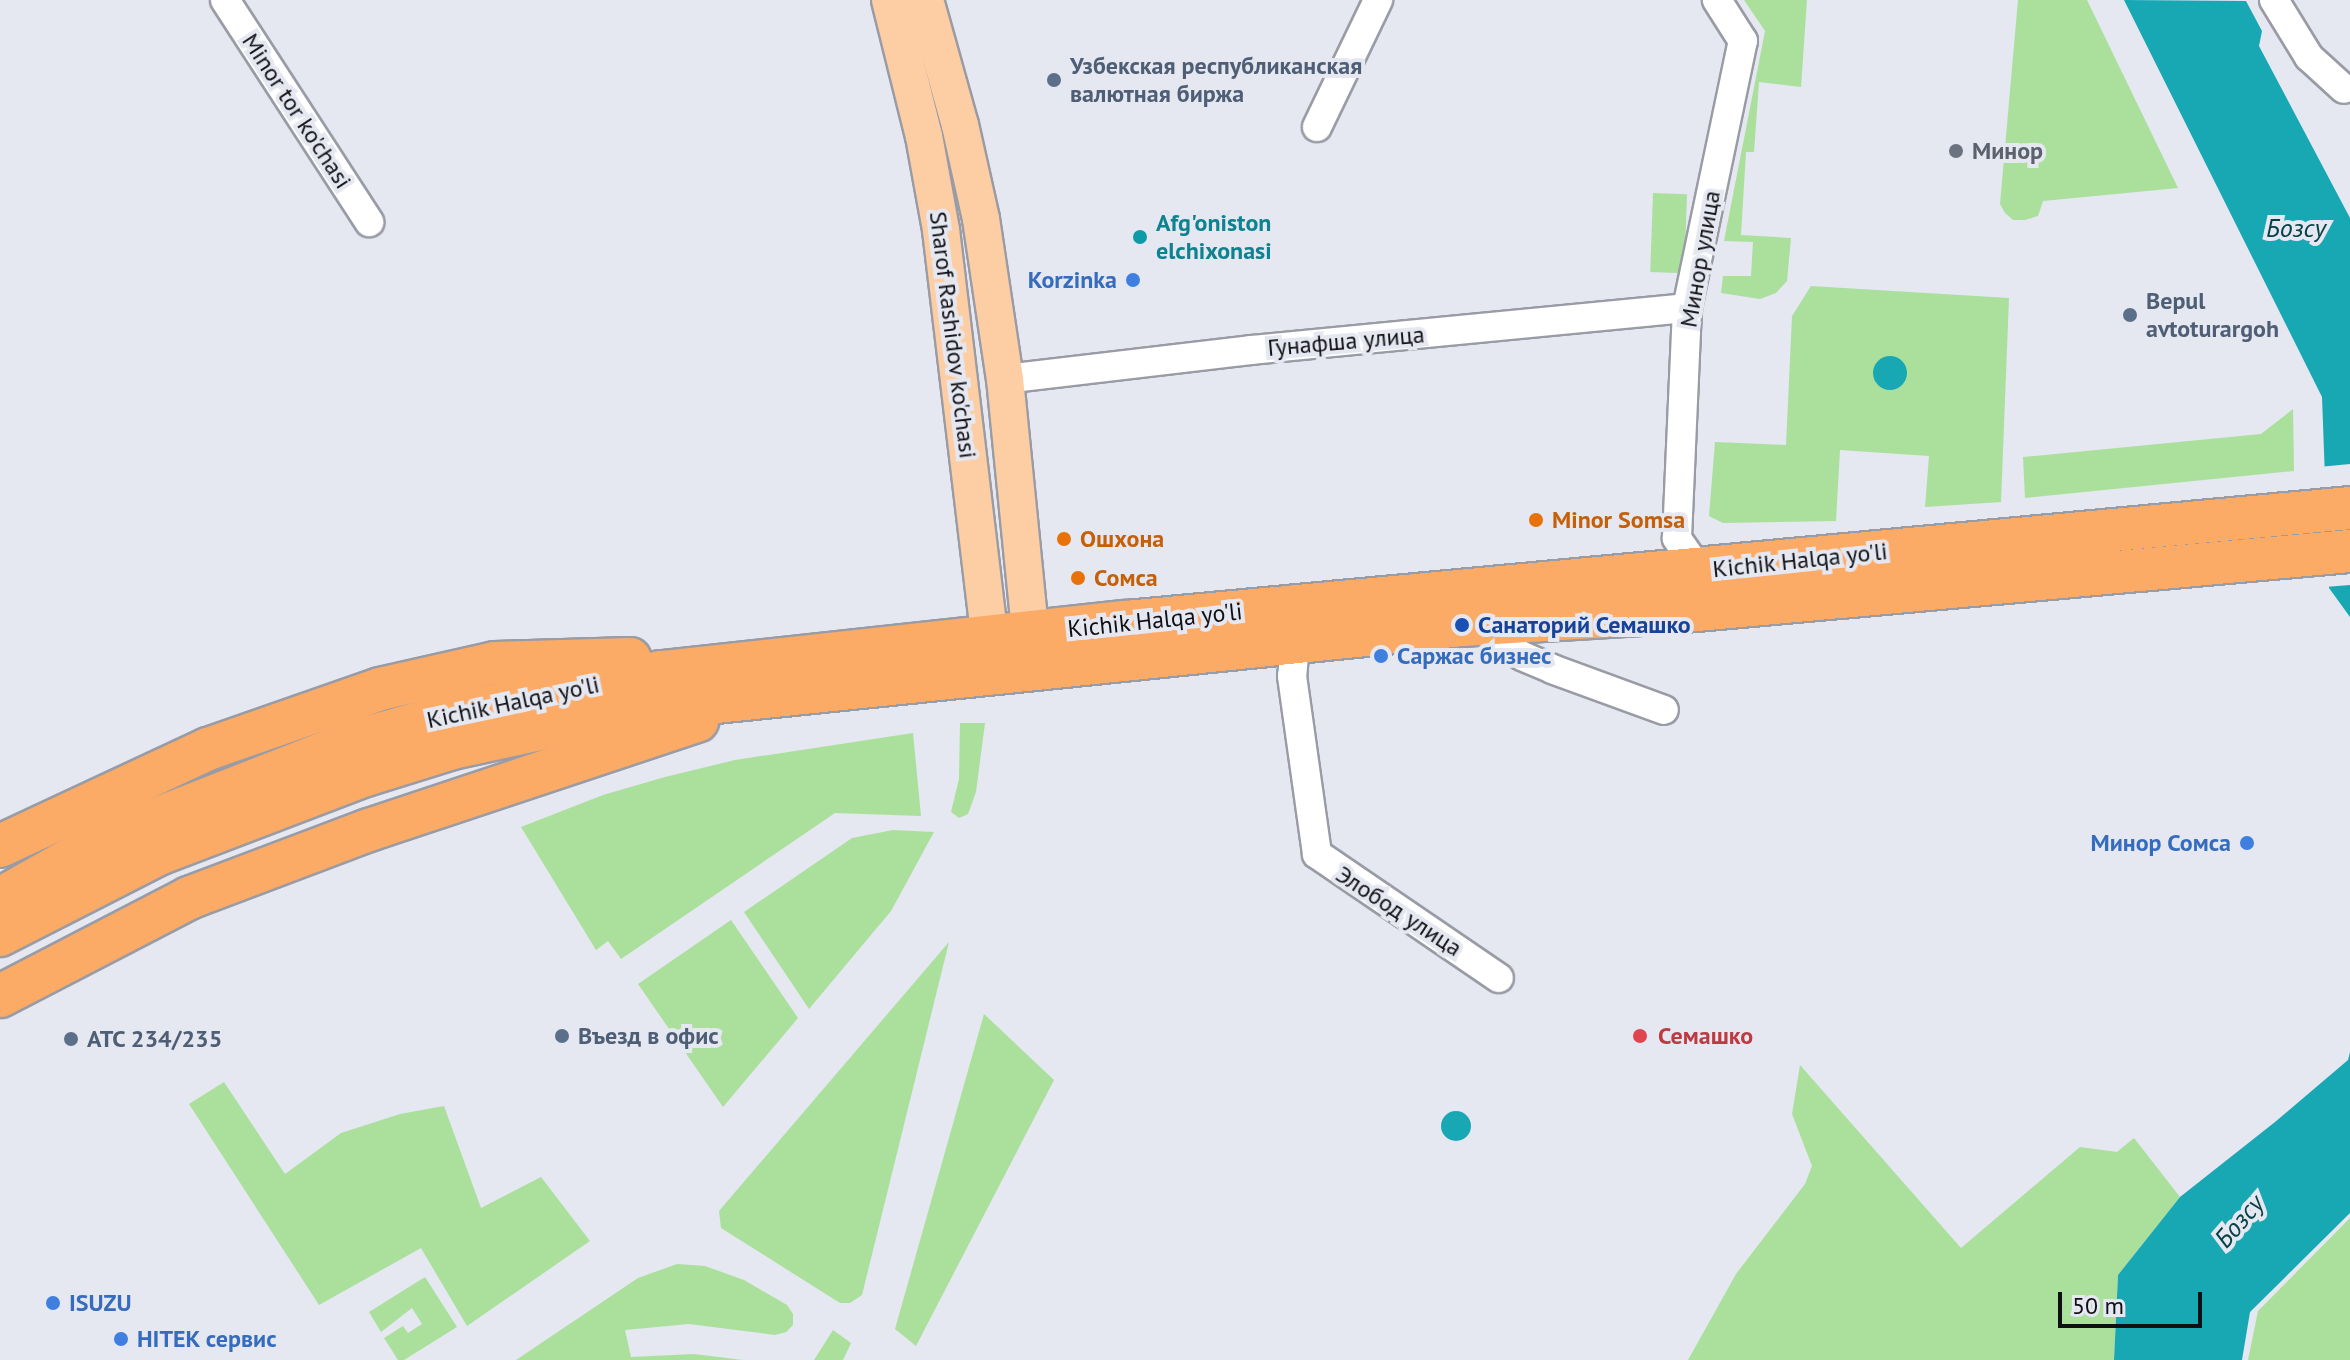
<!DOCTYPE html>
<html>
<head>
<meta charset="utf-8">
<style>
  body { margin:0 }
  #map { position:relative; width:2350px; height:1360px; overflow:hidden; background:#e5e7f1; font-family:"PT Sans",sans-serif }
  div>[style] { position:absolute }
  .green>* { inset:0; background:#aae09c; transform-origin:0 0 }
  .water>* { inset:0; background:#18a8b4 }
  .round { border-radius:50% }
  .pier>* { inset:0; background:#e5e7f1 }
  .roads { filter:drop-shadow(2px 0 #999ba5) drop-shadow(-2px 0 #999ba5) drop-shadow(0 2px #999ba5) drop-shadow(0 -2px #999ba5) }
  .minor>* { height:28px; margin:-14px; padding:0 14px; transform-origin:14px; border-radius:14px; background:#fff }
  .major>* { height:36px; margin:-18px; padding:0 18px; transform-origin:18px; border-radius:18px; background:#fdcda4 }
  .highway>* { height:42px; margin:-21px; padding:0 21px; transform-origin:21px; border-radius:21px; background:#fcab67 }
  .dots>* { width:22px; height:22px; translate:-50% -50%; box-sizing:border-box; border:4px solid #e5e7f1; border-radius:50% }
  span { translate:-50% -50%; white-space:nowrap; text-align:center; line-height:1.15; -webkit-text-stroke:8px #e5e7f1; paint-order:stroke }
  .service-label { font-size:24px; color:#4e5e75; font-weight:700 }
  .left { translate:0 -50%; text-align:left }
  .street-label { font-size:24px; color:#101014 }
  .worship-label { font-size:24px; color:#5b616d; font-weight:700 }
  .culture-label { font-size:24px; color:#0d838f; font-weight:700 }
  .shop-label { font-size:24px; color:#366cbe; font-weight:700 }
  .right { translate:-100% -50%; text-align:right }
  .food-label { font-size:24px; color:#c56008; font-weight:700 }
  .transit-label { font-size:24px; color:#164399; font-weight:700 }
  .health-label { font-size:24px; color:#be3a42; font-weight:700 }
  .water-label { font-size:26px; color:#064247; font-style:italic }
  .scale { position:absolute; left:2058px; top:1292px; width:144px; height:36px; box-sizing:border-box; border:4px solid #101014; border-top:0; padding-left:10px; font-size:24px; line-height:28px; white-space:nowrap; color:#101014; -webkit-text-stroke:6px #e5e7f1; paint-order:stroke }
</style>
</head>
<body>
<div id="map">
  <div class="green">
    <i style="clip-path:polygon(1744px 0,1807px 0,1801px 87px,1759px 82px,1754px 152px,1746px 152px,1741px 235px,1791px 238px,1787px 281px,1776px 293px,1760px 299px,1721px 293px,1723px 276px,1751px 276px,1753px 242px,1724px 241px,1765px 31px)"></i>
    <i style="clip-path:polygon(2018px 0,2087px 0,2178px 188px,2043px 201px,2038px 216px,2025px 220px,2013px 220px,2005px 213px,2000px 204px)"></i>
    <i style="left:1653px;top:193px;width:34px;height:79px;rotate:2deg"></i>
    <i style="clip-path:polygon(1811px 286px,2009px 298px,2001px 502px,1925px 507px,1929px 456px,1840px 450px,1836px 521px,1723px 523px,1709px 516px,1715px 442px,1786px 445px,1792px 316px)"></i>
    <i style="clip-path:polygon(2293px 409px,2294px 471px,2025px 498px,2023px 457px,2261px 434px)"></i>
    <i style="clip-path:polygon(960px 723px,985px 723px,976px 792px,968px 814px,959px 818px,951px 812px,959px 779px)"></i>
    <i style="clip-path:polygon(913px 733px,921px 816px,835px 813px,621px 959px,608px 941px,596px 950px,521px 827px,603px 795px,665px 777px,735px 760px)"></i>
    <i style="clip-path:polygon(893px 830px,934px 832px,891px 911px,809px 1009px,744px 912px,852px 838px)"></i>
    <i style="clip-path:polygon(731px 920px,798px 1018px,723px 1107px,638px 984px)"></i>
    <i style="clip-path:polygon(949px 942px,862px 1295px,850px 1303px,840px 1303px,721px 1228px,719px 1211px)"></i>
    <i style="clip-path:polygon(984px 1014px,1054px 1080px,916px 1346px,895px 1329px)"></i>
    <i style="clip-path:polygon(1800px 1065px,1961px 1248px,2080px 1147px,2117px 1152px,2134px 1138px,2180px 1197px,2118px 1275px,2114px 1360px,1688px 1360px,1736px 1274px,1805px 1184px,1812px 1166px,1792px 1114px)"></i>
    <i style="clip-path:polygon(224px 1082px,285px 1174px,341px 1133px,400px 1114px,444px 1106px,481px 1208px,541px 1177px,590px 1241px,467px 1326px,421px 1248px,319px 1305px,189px 1104px)"></i>
    <i style="clip-path:polygon(2350px 1218px,2350px 1360px,2248px 1360px,2258px 1311px)"></i>
    <i style="clip-path:polygon(677px 1264px,705px 1266px,744px 1280px,787px 1305px,793px 1314px,793px 1325px,786px 1332px,775px 1335px,689px 1324px,625px 1330px,631px 1357px,694px 1354px,743px 1360px,516px 1360px,638px 1278px)"></i>
    <i style="clip-path:polygon(425px 1277px,457px 1327px,404px 1360px,398px 1360px,384px 1338px,403px 1326px,408px 1333px,422px 1324px,412px 1308px,381px 1332px,369px 1312px)"></i>
    <i style="clip-path:polygon(833px 1330px,851px 1343px,843px 1360px,814px 1360px)"></i>
  </div>
  <div class="water">
    <i style="clip-path:polygon(2124px 0,2246px 1px,2262px 31px,2259px 46px,2350px 218px,2350px 617px,2329px 588px,2322px 397px)"></i>
    <i class="round" style="left:1873px;top:356px;width:34px;height:34px"></i>
    <i style="clip-path:polygon(2350px 1052px,2350px 1213px,2250px 1312px,2242px 1360px,2114px 1360px,2118px 1275px,2180px 1197px,2275px 1122px,2348px 1060px)"></i>
    <i class="round" style="left:1441px;top:1111px;width:30px;height:30px"></i>
  </div>
  <div class="pier">
    <i style="clip-path:polygon(2350px 464px,2350px 585px,2325px 587px,2319px 467px)"></i>
  </div>
  <div class="roads">
    <div class="minor">
      <i style="left:225px;top:0;width:265px;rotate:57deg"></i>
      <i style="left:2274px;top:0;width:67px;rotate:58.4deg"></i>
      <i style="left:2309px;top:57px;width:47px;rotate:42.4deg"></i>
      <i style="left:1317px;top:127px;width:141px;rotate:-64.3deg"></i>
      <i style="left:1005px;top:379px;width:248px;rotate:-6.7deg"></i>
      <i style="left:1251px;top:350px;width:438px;rotate:-5.5deg"></i>
      <i style="left:1699px;top:570px;width:39px;rotate:-125deg"></i>
      <i style="left:1677px;top:538px;width:230px;rotate:-87.5deg"></i>
      <i style="left:1687px;top:308px;width:273px;rotate:-78.2deg"></i>
      <i style="left:1743px;top:41px;width:49px;rotate:-122.4deg"></i>
      <i style="left:1475px;top:624px;width:57px;rotate:34.2deg"></i>
      <i style="left:1522px;top:656px;width:33px;rotate:23deg"></i>
      <i style="left:1552px;top:669px;width:119px;rotate:20.1deg"></i>
      <i style="left:1295px;top:644px;width:32px;rotate:95deg"></i>
      <i style="left:1292px;top:676px;width:180px;rotate:82deg"></i>
      <i style="left:1317px;top:854px;width:220px;rotate:34.3deg"></i>
    </div>
    <div class="major">
      <i style="left:890px;top:0;width:140px;rotate:76deg"></i>
      <i style="left:924px;top:136px;width:96px;rotate:79.7deg"></i>
      <i style="left:941px;top:230px;width:438px;rotate:83.2deg"></i>
      <i style="left:925px;top:0;width:130px;rotate:74.4deg"></i>
      <i style="left:960px;top:125px;width:96px;rotate:77.4deg"></i>
      <i style="left:981px;top:219px;width:162px;rotate:81.5deg"></i>
      <i style="left:1005px;top:379px;width:282px;rotate:84.3deg"></i>
    </div>
    <div class="highway">
      <i style="left:0;top:846px;width:230px;rotate:-25deg"></i>
      <i style="left:208px;top:749px;width:182px;rotate:-19.2deg"></i>
      <i style="left:380px;top:689px;width:118px;rotate:-12.7deg"></i>
      <i style="left:495px;top:663px;width:135px;rotate:-1.7deg"></i>
      <i style="left:0;top:899px;width:92px;rotate:-29.4deg"></i>
      <i style="left:80px;top:854px;width:84px;rotate:-24.7deg"></i>
      <i style="left:156px;top:819px;width:217px;rotate:-21.4deg"></i>
      <i style="left:358px;top:740px;width:90px;rotate:-15.4deg"></i>
      <i style="left:445px;top:716px;width:221px;rotate:-11.5deg"></i>
      <i style="left:662px;top:672px;width:467px;rotate:-6.2deg"></i>
      <i style="left:1126px;top:622px;width:1229px;rotate:-5.32deg"></i>
      <i style="left:0;top:935px;width:175px;rotate:-27.1deg"></i>
      <i style="left:156px;top:855px;width:225px;rotate:-20.9deg"></i>
      <i style="left:366px;top:775px;width:90px;rotate:-17.4deg"></i>
      <i style="left:452px;top:748px;width:171px;rotate:-12.2deg"></i>
      <i style="left:619px;top:712px;width:847px;rotate:-5.89deg"></i>
      <i style="left:1462px;top:625px;width:212px;rotate:-3.5deg"></i>
      <i style="left:1674px;top:612px;width:679px;rotate:-5.16deg"></i>
      <i style="left:0;top:996px;width:213px;rotate:-27.4deg"></i>
      <i style="left:189px;top:898px;width:192px;rotate:-20.7deg"></i>
      <i style="left:369px;top:830px;width:346px;rotate:-18.4deg"></i>
    </div>
  </div>
  <div class="dots">
    <i style="left:1054px;top:80px;background:#5c6f8a"></i>
    <i style="left:1956px;top:151px;background:#6b7280"></i>
    <i style="left:1140px;top:237px;background:#0f9aa8"></i>
    <i style="left:1133px;top:280px;background:#3f7fe0"></i>
    <i style="left:2130px;top:315px;background:#5c6f8a"></i>
    <i style="left:1536px;top:520px;background:#e8710a"></i>
    <i style="left:1064px;top:539px;background:#e8710a"></i>
    <i style="left:1078px;top:578px;background:#e8710a"></i>
    <i style="left:1462px;top:625px;background:#1a4fb4"></i>
    <i style="left:1381px;top:656px;background:#3f7fe0"></i>
    <i style="left:2247px;top:843px;background:#3f7fe0"></i>
    <i style="left:562px;top:1036px;background:#5c6f8a"></i>
    <i style="left:1640px;top:1036px;background:#e0444e"></i>
    <i style="left:71px;top:1039px;background:#5c6f8a"></i>
    <i style="left:53px;top:1303px;background:#3f7fe0"></i>
    <i style="left:121px;top:1339px;background:#3f7fe0"></i>
  </div>
  <div class="service-label">
    <span class="left" style="left:1070px;top:80px">Узбекская республиканская<br>валютная биржа</span>
    <span class="left" style="left:2146px;top:315px">Bepul<br>avtoturargoh</span>
    <span class="left" style="left:578px;top:1036px">Въезд в офис</span>
    <span class="left" style="left:87px;top:1039px">ATC 234/235</span>
  </div>
  <div class="street-label">
    <span style="left:297px;top:111px;rotate:57deg">Minor tor ko'chasi</span>
    <span style="left:1700px;top:259px;rotate:-80deg">Минор улица</span>
    <span style="left:953px;top:335px;rotate:83deg">Sharof Rashidov ko'chasi</span>
    <span style="left:1346px;top:341px;rotate:-5deg">Гунафша улица</span>
    <span style="left:1800px;top:560px;rotate:-6deg">Kichik Halqa yo'li</span>
    <span style="left:1155px;top:620px;rotate:-6deg">Kichik Halqa yo'li</span>
    <span style="left:513px;top:702px;rotate:-12deg">Kichik Halqa yo'li</span>
    <span style="left:1399px;top:911px;rotate:33deg">Элобод улица</span>
  </div>
  <div class="worship-label">
    <span class="left" style="left:1972px;top:151px">Минор</span>
  </div>
  <div class="culture-label">
    <span class="left" style="left:1156px;top:237px">Afg'oniston<br>elchixonasi</span>
  </div>
  <div class="shop-label">
    <span class="right" style="left:1117px;top:280px">Korzinka</span>
    <span class="left" style="left:1397px;top:656px">Саржас бизнес</span>
    <span class="right" style="left:2231px;top:843px">Минор Сомса</span>
    <span class="left" style="left:69px;top:1303px">ISUZU</span>
    <span class="left" style="left:137px;top:1339px">HITEK сервис</span>
  </div>
  <div class="food-label">
    <span class="left" style="left:1552px;top:520px">Minor Somsa</span>
    <span class="left" style="left:1080px;top:539px">Ошхона</span>
    <span class="left" style="left:1094px;top:578px">Сомса</span>
  </div>
  <div class="transit-label">
    <span class="left" style="left:1478px;top:625px">Санаторий Семашко</span>
  </div>
  <div class="health-label">
    <span class="left" style="left:1658px;top:1036px">Семашко</span>
  </div>
  <div class="water-label">
    <span style="left:2296px;top:228px">Бозсу</span>
    <span style="left:2239px;top:1221px;rotate:-49deg">Бозсу</span>
  </div>
  <div class="scale">50 m</div>
</div>
</body>
</html>
